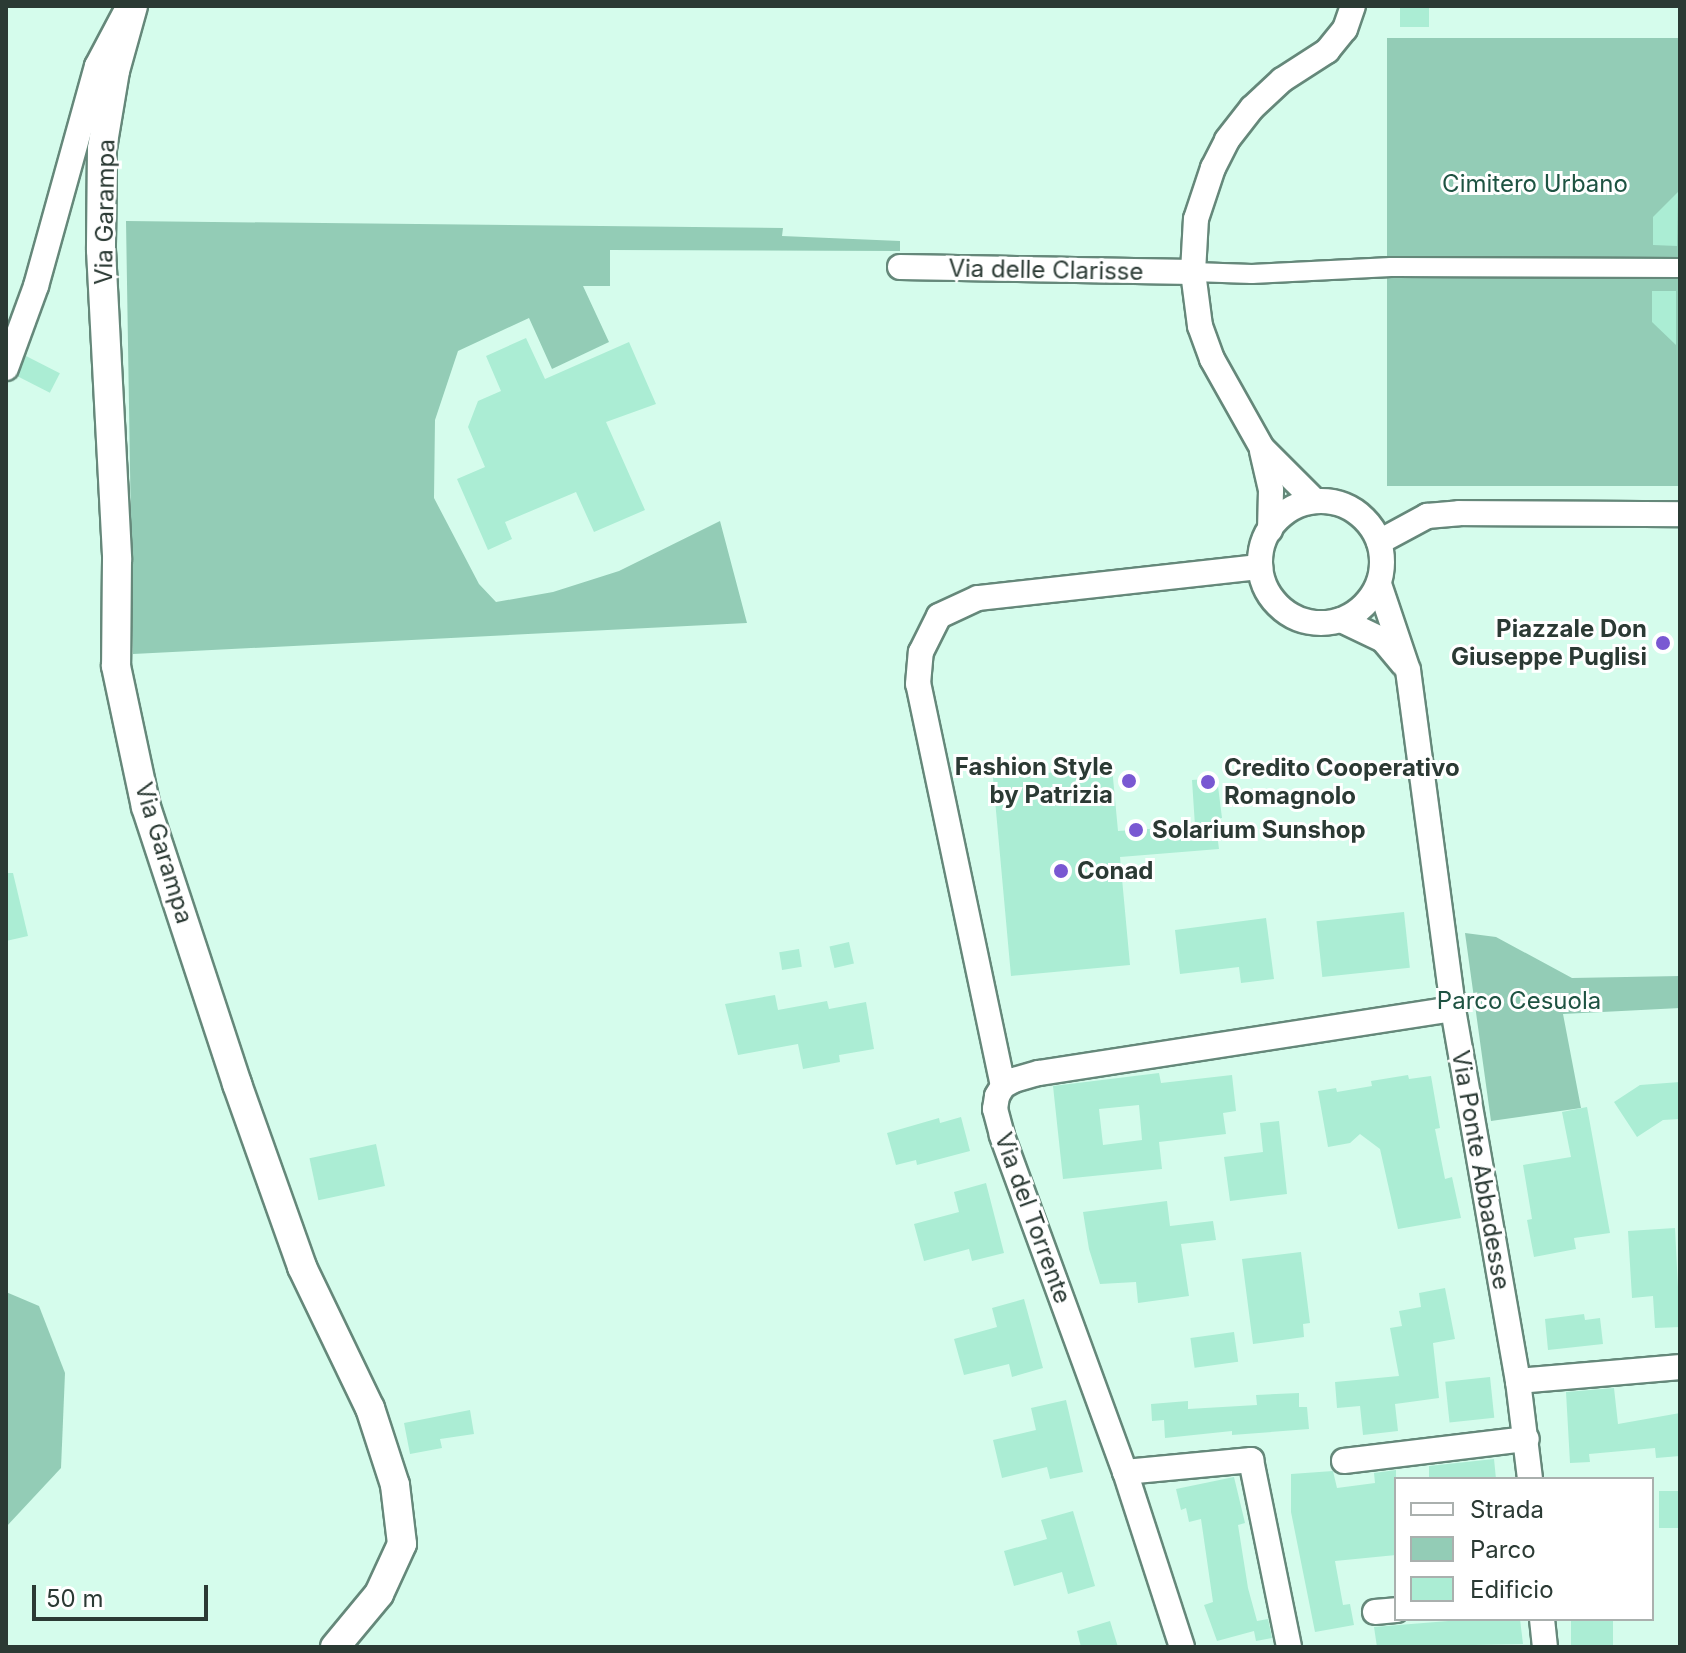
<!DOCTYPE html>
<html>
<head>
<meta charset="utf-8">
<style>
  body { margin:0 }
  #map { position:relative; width:1686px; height:1653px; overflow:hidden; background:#d5fcec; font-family:Inter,sans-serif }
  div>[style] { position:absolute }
  .green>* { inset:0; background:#93ccb6; transform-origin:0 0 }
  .building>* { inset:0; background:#abedd4; transform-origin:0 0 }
  .roads { filter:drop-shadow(2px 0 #65887a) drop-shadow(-2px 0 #65887a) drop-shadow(0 2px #65887a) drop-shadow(0 -2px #65887a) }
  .pedestrian>* { height:18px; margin:-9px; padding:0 9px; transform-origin:9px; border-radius:9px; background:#fff }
  .minor>* { height:24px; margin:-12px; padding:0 12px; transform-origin:12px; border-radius:12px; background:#fff }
  .minor>.ring { margin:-12px; padding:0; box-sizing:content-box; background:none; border:24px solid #fff; border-radius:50% }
  .tertiary>* { height:28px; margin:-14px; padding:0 14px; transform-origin:14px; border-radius:14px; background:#fff }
  .dots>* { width:22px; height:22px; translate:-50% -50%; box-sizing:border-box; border:4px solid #fff; border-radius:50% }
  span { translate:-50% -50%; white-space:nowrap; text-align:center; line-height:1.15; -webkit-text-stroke:6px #fff; paint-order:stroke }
  .park-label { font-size:24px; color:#1e5342 }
  .street-label { font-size:24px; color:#2b3a34 }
  .poi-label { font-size:24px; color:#2b3a34; font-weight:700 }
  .right { translate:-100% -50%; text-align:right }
  .left { translate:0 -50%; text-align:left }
  .frame { position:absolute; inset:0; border:8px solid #2b3a34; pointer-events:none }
  .legend { position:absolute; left:1394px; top:1477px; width:260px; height:144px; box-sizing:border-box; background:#fff; border:2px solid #aab0ae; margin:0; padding:10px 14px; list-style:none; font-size:24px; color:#2b3a34 }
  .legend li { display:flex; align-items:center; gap:16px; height:40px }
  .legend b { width:40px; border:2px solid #aab0ae }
  .scale { position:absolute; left:32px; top:1585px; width:176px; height:36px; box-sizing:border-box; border:4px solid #2b3a34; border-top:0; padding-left:10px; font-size:24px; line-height:28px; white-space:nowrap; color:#2b3a34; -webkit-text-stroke:6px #fff; paint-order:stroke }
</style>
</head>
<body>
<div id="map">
  <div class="green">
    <i style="left:1387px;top:38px;width:293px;height:448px"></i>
    <i style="clip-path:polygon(126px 221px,783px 228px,782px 236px,900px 241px,900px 251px,610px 250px,610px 286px,583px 286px,609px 342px,552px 369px,529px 318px,458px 351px,435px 420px,434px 498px,479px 584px,496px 602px,553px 592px,619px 571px,720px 521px,747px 623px,133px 654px)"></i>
    <i style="clip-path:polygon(1465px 933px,1496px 937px,1572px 978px,1680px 976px,1680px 1008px,1563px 1014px,1581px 1108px,1491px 1121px)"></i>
    <i style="clip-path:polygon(6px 1292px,39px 1306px,65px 1373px,61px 1468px,6px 1527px)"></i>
  </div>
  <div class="building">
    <i style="left:1400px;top:6px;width:29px;height:21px"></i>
    <i style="clip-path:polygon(1678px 192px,1677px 246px,1653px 245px,1653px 217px)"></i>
    <i style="clip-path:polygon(1652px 291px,1676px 291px,1676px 345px,1652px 322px)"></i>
    <i style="clip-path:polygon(526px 338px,545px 379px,629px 342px,656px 404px,606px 422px,645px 510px,594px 532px,576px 492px,505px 522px,512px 539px,488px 550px,457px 479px,485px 467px,468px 427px,478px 401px,501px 391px,486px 356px)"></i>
    <i style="left:26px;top:356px;width:38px;height:22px;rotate:27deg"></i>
    <i style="clip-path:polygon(1112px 767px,1118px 831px,1195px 826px,1192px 780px,1217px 778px,1222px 818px,1215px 819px,1219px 849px,1120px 857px,1130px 965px,1011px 976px,993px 778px)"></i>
    <i style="clip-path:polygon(6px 873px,13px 873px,28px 936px,6px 941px)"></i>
    <i style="left:1404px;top:912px;width:56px;height:88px;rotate:84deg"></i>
    <i style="clip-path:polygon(1266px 918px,1274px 979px,1241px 983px,1239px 967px,1180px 974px,1175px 930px)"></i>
    <i style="left:849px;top:942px;width:22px;height:20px;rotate:77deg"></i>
    <i style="left:799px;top:949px;width:18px;height:20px;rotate:81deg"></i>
    <i style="clip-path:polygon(775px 995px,778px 1010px,827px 1001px,829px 1009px,866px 1002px,874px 1049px,839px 1055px,840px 1062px,803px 1069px,798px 1044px,738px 1055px,725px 1004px)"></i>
    <i style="clip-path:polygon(evenodd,1159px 1073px,1161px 1083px,1232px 1075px,1236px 1111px,1223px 1113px,1226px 1134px,1159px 1142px,1162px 1169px,1063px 1179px,1053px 1086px,1159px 1073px,1139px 1105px,1142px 1140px,1103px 1145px,1099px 1109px,1139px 1105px)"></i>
    <i style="clip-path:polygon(1408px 1075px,1409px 1079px,1431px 1076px,1440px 1128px,1435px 1129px,1445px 1179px,1452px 1177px,1461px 1218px,1398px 1229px,1380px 1149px,1360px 1134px,1350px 1143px,1328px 1147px,1318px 1091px,1336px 1088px,1337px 1092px,1372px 1086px,1371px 1081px)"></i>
    <i style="clip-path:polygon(1680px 1082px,1680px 1119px,1663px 1120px,1637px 1137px,1614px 1102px,1640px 1085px)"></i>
    <i style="clip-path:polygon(1587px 1107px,1610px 1233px,1574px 1238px,1576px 1249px,1534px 1257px,1527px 1220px,1532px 1219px,1523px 1165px,1571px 1157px,1562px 1112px)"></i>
    <i style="clip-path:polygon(961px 1117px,970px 1151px,917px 1165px,916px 1160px,896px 1165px,887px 1133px,939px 1118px,940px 1123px)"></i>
    <i style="clip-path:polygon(1279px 1121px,1287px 1194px,1230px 1201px,1224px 1157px,1263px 1152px,1260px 1123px)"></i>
    <i style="left:376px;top:1144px;width:43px;height:68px;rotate:78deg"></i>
    <i style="clip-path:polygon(986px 1183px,1004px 1253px,972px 1261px,969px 1249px,924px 1261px,914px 1224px,959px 1212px,954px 1192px)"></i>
    <i style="clip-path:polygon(1167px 1201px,1170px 1226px,1213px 1221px,1216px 1240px,1181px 1244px,1189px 1296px,1138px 1303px,1136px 1282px,1100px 1284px,1089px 1249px,1083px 1212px)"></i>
    <i style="clip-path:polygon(1675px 1228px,1680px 1327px,1655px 1328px,1653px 1296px,1632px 1298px,1628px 1231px)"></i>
    <i style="clip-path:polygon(1301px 1252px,1310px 1323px,1303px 1324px,1304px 1337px,1253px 1344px,1242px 1259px)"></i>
    <i style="clip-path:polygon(1445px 1288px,1455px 1339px,1433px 1343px,1439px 1398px,1395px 1404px,1398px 1431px,1363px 1435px,1360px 1406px,1337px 1408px,1335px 1382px,1399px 1376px,1390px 1328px,1402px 1326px,1399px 1311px,1421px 1307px,1419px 1293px)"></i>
    <i style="clip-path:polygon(1024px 1299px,1043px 1368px,1012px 1377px,1009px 1364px,964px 1375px,954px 1339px,997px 1327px,992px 1308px)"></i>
    <i style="clip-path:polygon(1584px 1314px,1585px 1320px,1600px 1318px,1603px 1344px,1548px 1350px,1545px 1319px)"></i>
    <i style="left:1234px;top:1332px;width:30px;height:44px;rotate:82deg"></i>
    <i style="left:1490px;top:1377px;width:41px;height:45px;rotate:84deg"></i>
    <i style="clip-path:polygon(1614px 1388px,1618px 1424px,1680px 1413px,1680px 1456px,1656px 1458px,1655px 1448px,1589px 1454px,1590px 1462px,1570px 1463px,1566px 1392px)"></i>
    <i style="clip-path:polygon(1299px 1393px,1299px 1407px,1307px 1407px,1309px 1429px,1232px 1435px,1232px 1431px,1165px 1438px,1164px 1420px,1152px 1421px,1151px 1404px,1188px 1401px,1188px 1409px,1257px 1405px,1256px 1395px)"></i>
    <i style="clip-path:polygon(1066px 1400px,1083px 1472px,1050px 1479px,1047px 1467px,1002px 1478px,993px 1440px,1036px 1430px,1031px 1408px)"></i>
    <i style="clip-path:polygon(470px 1410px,474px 1434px,440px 1439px,442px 1448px,410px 1454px,404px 1423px)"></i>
    <i style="clip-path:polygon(1494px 1459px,1496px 1479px,1429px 1479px,1429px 1466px)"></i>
    <i style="clip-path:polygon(1396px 1470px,1396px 1555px,1335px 1561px,1343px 1605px,1350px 1604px,1354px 1625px,1315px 1632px,1291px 1512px,1291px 1474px,1333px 1471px,1337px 1488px,1375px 1483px,1374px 1473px)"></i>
    <i style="clip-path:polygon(1234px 1477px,1245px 1523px,1238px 1525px,1248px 1588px,1257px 1621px,1268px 1619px,1272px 1638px,1256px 1641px,1254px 1631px,1217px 1641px,1204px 1605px,1213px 1602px,1201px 1519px,1189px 1522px,1186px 1508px,1181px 1510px,1176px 1489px)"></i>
    <i style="left:1680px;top:1491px;width:37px;height:21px;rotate:90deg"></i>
    <i style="clip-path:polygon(1073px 1511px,1095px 1586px,1068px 1594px,1062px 1572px,1014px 1586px,1004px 1551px,1047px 1539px,1041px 1520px)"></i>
    <i style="clip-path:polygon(1473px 1619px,1520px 1619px,1523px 1644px,1377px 1647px,1374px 1627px)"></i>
    <i style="left:1571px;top:1619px;width:42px;height:28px"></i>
    <i style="clip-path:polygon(1110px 1621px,1118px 1647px,1081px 1647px,1077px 1631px)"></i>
  </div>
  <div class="roads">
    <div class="pedestrian">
      <i style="left:1193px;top:272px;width:59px;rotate:1.9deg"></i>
      <i style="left:1252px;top:274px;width:139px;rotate:-2.9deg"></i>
      <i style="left:1391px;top:267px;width:289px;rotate:0.2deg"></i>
    </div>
    <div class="minor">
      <i style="left:900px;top:267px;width:293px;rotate:1deg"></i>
      <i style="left:6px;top:368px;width:87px;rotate:-69.9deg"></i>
      <i style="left:36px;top:286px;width:228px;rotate:-74.5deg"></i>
      <i style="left:97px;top:66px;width:58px;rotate:-62.1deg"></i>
      <i style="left:1262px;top:451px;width:40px;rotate:77deg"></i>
      <i style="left:1271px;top:490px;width:40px;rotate:91.4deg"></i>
      <i style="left:1315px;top:501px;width:75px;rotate:-135deg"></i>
      <i style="left:1262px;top:448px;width:102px;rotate:-119.3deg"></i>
      <i style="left:1212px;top:359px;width:35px;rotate:-110deg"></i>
      <i style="left:1200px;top:326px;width:54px;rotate:-97.4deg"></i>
      <i style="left:1193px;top:272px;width:53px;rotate:-86.8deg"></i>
      <i style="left:1196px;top:219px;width:54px;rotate:-71.6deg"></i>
      <i style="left:1213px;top:168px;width:31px;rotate:-63deg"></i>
      <i style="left:1227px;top:140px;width:41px;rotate:-52deg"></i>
      <i style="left:1252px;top:108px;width:41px;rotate:-43deg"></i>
      <i style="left:1282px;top:80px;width:54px;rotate:-32.8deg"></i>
      <i style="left:1327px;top:51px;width:28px;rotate:-51deg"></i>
      <i style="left:1345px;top:29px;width:24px;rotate:-71deg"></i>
      <i class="ring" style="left:1260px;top:501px;width:98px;height:98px"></i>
      <i style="left:1379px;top:542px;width:55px;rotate:-28.4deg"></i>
      <i style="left:1427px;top:516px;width:32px;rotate:-5deg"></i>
      <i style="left:1459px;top:513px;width:221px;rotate:0.3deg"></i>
      <i style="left:1379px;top:584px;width:91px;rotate:71.4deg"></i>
      <i style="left:1408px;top:670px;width:342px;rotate:82.4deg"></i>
      <i style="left:1453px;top:1009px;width:378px;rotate:80.1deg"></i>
      <i style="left:1518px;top:1381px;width:99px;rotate:83deg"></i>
      <i style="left:1341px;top:620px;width:47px;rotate:25.5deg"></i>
      <i style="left:1383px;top:640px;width:31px;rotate:50deg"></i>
      <i style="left:1003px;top:1086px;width:411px;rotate:-101.9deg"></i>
      <i style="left:918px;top:684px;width:32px;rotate:-85deg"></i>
      <i style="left:921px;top:652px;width:40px;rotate:-63.4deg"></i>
      <i style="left:939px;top:616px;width:43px;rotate:-24.8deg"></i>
      <i style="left:978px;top:598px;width:284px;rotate:-6.3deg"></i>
      <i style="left:1518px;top:1381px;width:163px;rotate:-4.9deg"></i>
      <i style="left:1344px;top:1461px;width:184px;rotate:-6.9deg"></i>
      <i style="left:1125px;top:1472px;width:127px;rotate:-5.4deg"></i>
      <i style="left:1251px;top:1460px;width:191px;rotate:78.5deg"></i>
      <i style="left:1375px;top:1612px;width:21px;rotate:-5deg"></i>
      <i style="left:1542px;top:1619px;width:28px;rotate:84deg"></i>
      <i style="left:1182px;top:1647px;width:184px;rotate:-108deg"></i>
      <i style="left:1125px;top:1472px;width:359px;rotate:-110.1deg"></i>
      <i style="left:1002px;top:1135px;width:27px;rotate:-105deg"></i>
      <i style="left:995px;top:1109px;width:13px;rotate:-81deg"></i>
      <i style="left:997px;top:1096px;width:12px;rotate:-59deg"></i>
      <i style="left:1003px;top:1086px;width:13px;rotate:-29deg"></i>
      <i style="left:1014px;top:1080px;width:26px;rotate:-16deg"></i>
      <i style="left:1039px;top:1073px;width:419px;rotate:-8.8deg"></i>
    </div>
    <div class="tertiary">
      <i style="left:133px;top:6px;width:67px;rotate:105.5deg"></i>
      <i style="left:115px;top:71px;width:79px;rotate:99.5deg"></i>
      <i style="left:102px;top:149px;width:101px;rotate:90.6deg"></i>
      <i style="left:101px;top:250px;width:310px;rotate:87deg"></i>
      <i style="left:117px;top:560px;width:106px;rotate:90.5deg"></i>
      <i style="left:116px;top:666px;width:144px;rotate:78deg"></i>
      <i style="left:146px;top:807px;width:292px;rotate:71.8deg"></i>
      <i style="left:237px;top:1084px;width:194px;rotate:70.4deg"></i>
      <i style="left:302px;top:1267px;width:157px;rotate:64.3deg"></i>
      <i style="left:370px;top:1408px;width:81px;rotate:72deg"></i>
      <i style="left:395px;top:1485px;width:59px;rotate:83.2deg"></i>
      <i style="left:402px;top:1544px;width:55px;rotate:114.7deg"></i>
      <i style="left:379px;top:1594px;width:69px;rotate:129.7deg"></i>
    </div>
  </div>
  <div class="dots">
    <i style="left:1663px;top:643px;background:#7958d2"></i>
    <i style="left:1129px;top:781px;background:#7958d2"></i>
    <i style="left:1208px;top:782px;background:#7958d2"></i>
    <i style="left:1136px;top:830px;background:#7958d2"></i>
    <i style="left:1061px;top:871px;background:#7958d2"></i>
  </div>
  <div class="park-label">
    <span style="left:1535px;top:184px">Cimitero Urbano</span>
    <span style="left:1519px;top:1001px">Parco Cesuola</span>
  </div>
  <div class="street-label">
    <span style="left:105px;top:212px;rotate:-89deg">Via Garampa</span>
    <span style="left:1046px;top:270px;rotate:1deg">Via delle Clarisse</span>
    <span style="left:164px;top:853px;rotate:73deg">Via Garampa</span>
    <span style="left:1481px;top:1170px;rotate:80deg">Via Ponte Abbadesse</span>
    <span style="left:1033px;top:1218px;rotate:70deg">Via del Torrente</span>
  </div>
  <div class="poi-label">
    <span class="right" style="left:1647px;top:643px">Piazzale Don<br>Giuseppe Puglisi</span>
    <span class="right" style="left:1113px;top:781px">Fashion Style<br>by Patrizia</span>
    <span class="left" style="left:1224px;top:782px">Credito Cooperativo<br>Romagnolo</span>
    <span class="left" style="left:1152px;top:830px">Solarium Sunshop</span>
    <span class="left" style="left:1077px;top:871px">Conad</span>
  </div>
  <div class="frame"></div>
  <ul class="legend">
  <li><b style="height:10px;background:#fff"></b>Strada</li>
  <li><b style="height:22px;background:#93ccb6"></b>Parco</li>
  <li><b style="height:22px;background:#abedd4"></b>Edificio</li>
  </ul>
  <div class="scale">50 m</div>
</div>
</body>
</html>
